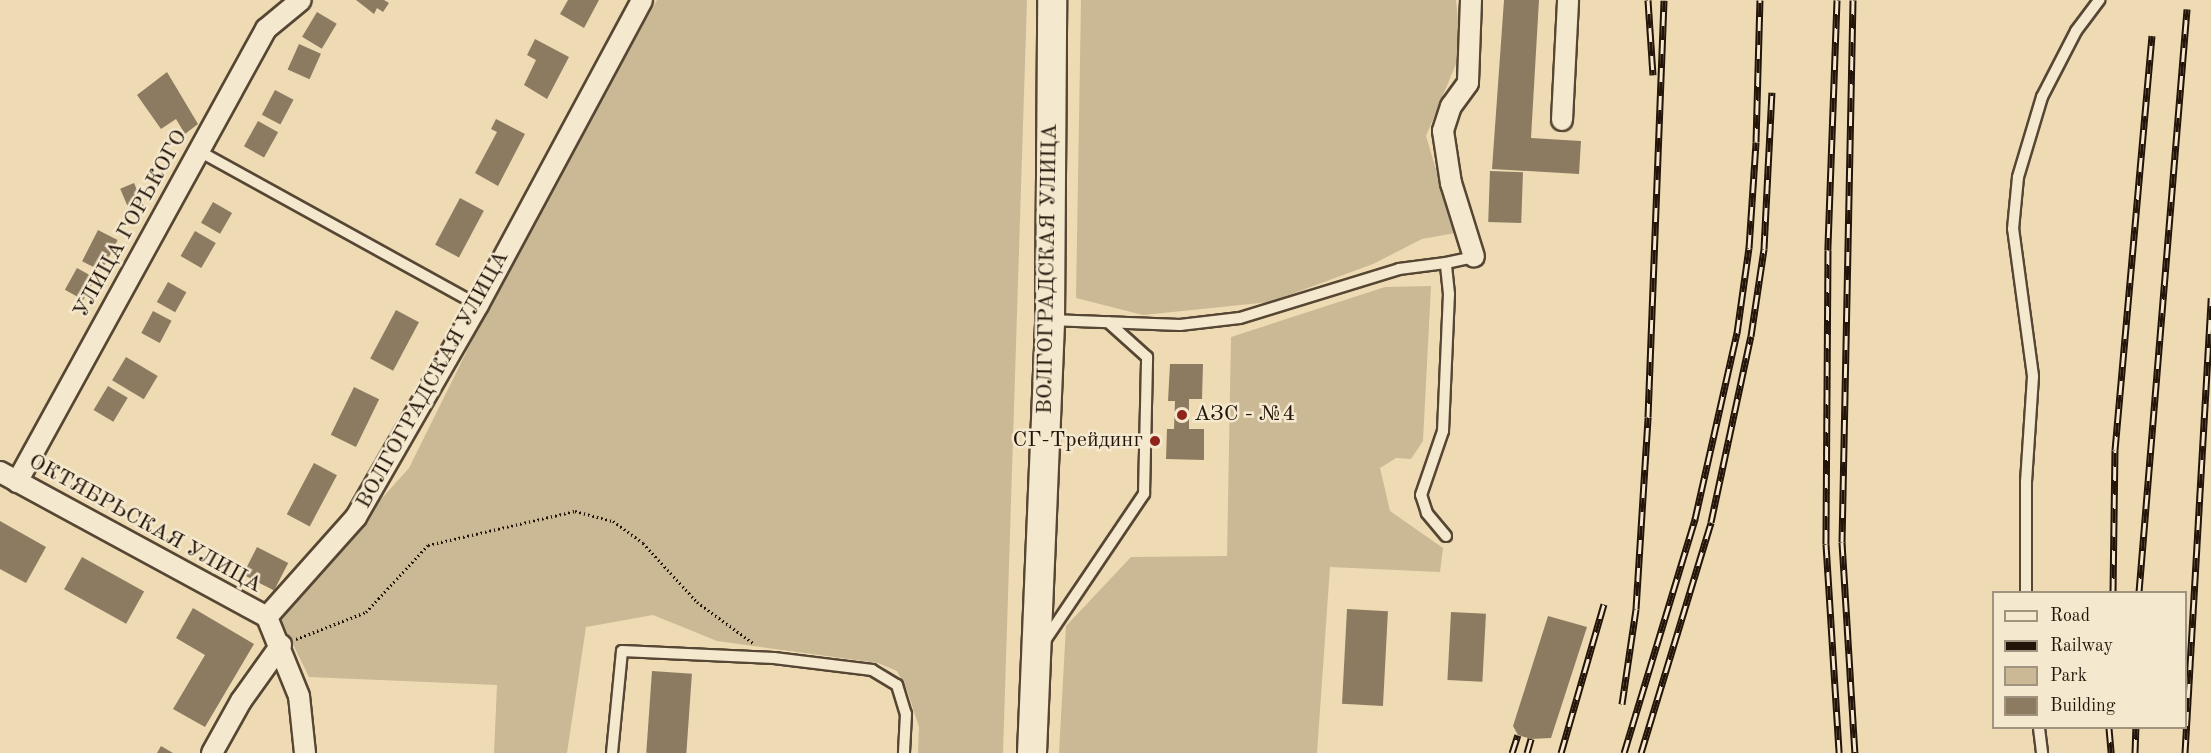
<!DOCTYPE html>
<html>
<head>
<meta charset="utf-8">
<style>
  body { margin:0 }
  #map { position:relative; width:2211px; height:753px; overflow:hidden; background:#eedbb3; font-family:"Old Standard TT",serif }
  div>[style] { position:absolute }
  .green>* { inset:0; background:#cbb996 }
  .building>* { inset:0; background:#8d7b61; transform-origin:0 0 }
  .path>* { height:3px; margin-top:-1.5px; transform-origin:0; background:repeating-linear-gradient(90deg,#231409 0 1.5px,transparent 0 4.5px) }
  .roads { filter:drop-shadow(2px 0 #564634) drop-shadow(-2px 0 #564634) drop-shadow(0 2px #564634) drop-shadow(0 -2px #564634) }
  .service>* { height:10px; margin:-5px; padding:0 5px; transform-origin:5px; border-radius:5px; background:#f4e8ce }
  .minor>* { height:20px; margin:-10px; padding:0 10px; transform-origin:10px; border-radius:10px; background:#f4e8ce }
  .secondary>* { height:28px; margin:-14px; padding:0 14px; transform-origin:14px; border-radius:14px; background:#f4e8ce }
  .rail>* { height:7px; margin-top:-3.5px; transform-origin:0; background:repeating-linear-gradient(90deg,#f4e8ce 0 14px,#231409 0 28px); box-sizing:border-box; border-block:2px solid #231409 }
  .dots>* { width:16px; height:16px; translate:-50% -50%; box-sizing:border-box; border:3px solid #f4e8ce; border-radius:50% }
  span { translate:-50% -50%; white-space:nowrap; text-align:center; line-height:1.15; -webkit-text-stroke:5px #f4e8ce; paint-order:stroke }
  .street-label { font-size:22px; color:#231409 }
  .poi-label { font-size:22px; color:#231409 }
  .left { translate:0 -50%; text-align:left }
  .right { translate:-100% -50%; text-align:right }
  .legend { position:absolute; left:1992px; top:591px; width:195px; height:138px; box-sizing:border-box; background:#f4e8ce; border:2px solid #a0937f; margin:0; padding:8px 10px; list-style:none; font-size:18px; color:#231409 }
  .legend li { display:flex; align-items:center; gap:12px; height:30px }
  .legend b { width:30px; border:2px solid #a0937f }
</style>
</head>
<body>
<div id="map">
  <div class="green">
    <i style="clip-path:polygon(657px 0,1027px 0,1003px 753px,918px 753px,919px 727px,907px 690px,897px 671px,878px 663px,717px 641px,653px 615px,586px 627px,567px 753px,494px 753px,497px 685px,309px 677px,278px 614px,409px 468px,500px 284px)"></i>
    <i style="clip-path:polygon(1081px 0,1456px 0,1461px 52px,1426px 136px,1455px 233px,1422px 239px,1373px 264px,1270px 302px,1143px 315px,1076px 298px)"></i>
    <i style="clip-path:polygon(1431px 286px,1423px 441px,1411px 459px,1396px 458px,1380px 468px,1390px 511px,1443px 548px,1440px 572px,1330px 567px,1317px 753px,1059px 753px,1066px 626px,1131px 557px,1227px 556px,1231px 337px,1385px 287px)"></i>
  </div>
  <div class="building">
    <i style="clip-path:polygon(356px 0,384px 0,389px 3px,383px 12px,377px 8px,374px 14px)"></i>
    <i style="clip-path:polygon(568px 0,599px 0,584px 28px,560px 14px)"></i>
    <i style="clip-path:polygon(1504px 0,1539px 0,1531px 138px,1581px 141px,1579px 174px,1492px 169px)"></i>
    <i style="left:317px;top:12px;width:23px;height:29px;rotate:31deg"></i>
    <i style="clip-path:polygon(535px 39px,569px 57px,547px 99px,524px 85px,536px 60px,527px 55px)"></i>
    <i style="left:299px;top:44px;width:24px;height:28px;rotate:24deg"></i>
    <i style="clip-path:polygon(167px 72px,198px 124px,185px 134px,176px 119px,161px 129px,137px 95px)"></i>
    <i style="left:275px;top:90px;width:21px;height:28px;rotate:28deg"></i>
    <i style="clip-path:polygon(496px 119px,525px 134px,498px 186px,475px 173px,497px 132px,491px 129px)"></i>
    <i style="left:258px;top:121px;width:23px;height:29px;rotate:29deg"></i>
    <i style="left:1490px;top:171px;width:33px;height:51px;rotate:2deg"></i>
    <i style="left:134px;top:183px;width:28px;height:15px;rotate:67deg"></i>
    <i style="left:460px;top:198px;width:27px;height:53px;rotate:28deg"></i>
    <i style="left:213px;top:202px;width:22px;height:24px;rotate:30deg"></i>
    <i style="left:98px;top:230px;width:22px;height:35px;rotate:27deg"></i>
    <i style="left:195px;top:231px;width:24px;height:29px;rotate:30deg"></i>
    <i style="left:77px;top:268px;width:21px;height:25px;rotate:29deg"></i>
    <i style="left:168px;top:282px;width:21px;height:23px;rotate:29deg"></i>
    <i style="left:396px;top:310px;width:26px;height:55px;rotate:28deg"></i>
    <i style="left:153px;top:311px;width:21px;height:25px;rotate:28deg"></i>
    <i style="left:126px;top:357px;width:37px;height:27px;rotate:31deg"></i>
    <i style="clip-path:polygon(1170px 364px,1203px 364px,1202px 399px,1189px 399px,1189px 429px,1204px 429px,1204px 460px,1166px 459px,1167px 429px,1174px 429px,1175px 401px,1168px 401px)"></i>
    <i style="left:108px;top:386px;width:23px;height:28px;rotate:31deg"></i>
    <i style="left:354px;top:387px;width:28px;height:53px;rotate:26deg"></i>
    <i style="left:314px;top:463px;width:26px;height:58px;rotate:28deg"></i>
    <i style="clip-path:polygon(0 521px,46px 547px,26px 583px,0 569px)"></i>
    <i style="left:257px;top:547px;width:35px;height:31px;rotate:27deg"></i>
    <i style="left:82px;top:557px;width:71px;height:37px;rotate:29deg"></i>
    <i style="clip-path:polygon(193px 608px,254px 644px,205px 727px,173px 709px,205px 655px,176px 638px)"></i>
    <i style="left:1347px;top:609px;width:41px;height:95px;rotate:3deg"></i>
    <i style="left:1451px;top:612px;width:35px;height:68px;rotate:3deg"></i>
    <i style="clip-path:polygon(1548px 616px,1587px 627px,1551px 738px,1531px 739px,1518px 735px,1513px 726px)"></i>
    <i style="left:652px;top:671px;width:40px;height:82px;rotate:4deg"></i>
    <i style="clip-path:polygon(161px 746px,173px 753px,157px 753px)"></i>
  </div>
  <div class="path">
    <i style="left:296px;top:639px;width:75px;rotate:-21.1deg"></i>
    <i style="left:366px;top:612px;width:91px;rotate:-47.2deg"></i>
    <i style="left:428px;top:545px;width:151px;rotate:-13deg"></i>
    <i style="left:575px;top:511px;width:39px;rotate:15deg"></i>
    <i style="left:613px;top:521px;width:37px;rotate:36deg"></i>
    <i style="left:643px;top:543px;width:80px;rotate:47.5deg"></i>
    <i style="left:697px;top:602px;width:69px;rotate:36.2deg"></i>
  </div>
  <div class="roads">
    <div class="service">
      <i style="left:199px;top:151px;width:319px;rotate:28.9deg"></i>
      <i style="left:1050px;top:320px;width:130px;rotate:2.2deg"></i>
      <i style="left:1180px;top:325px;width:60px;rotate:-6.7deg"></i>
      <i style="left:1240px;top:318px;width:166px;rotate:-17.1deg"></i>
      <i style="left:1399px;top:269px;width:47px;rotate:-7.3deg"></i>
      <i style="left:1446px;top:536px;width:30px;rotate:-130deg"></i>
      <i style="left:1427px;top:513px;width:19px;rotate:-108deg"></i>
      <i style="left:1421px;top:495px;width:68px;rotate:-71deg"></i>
      <i style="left:1443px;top:431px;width:137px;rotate:-87.5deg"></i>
      <i style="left:1449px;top:294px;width:31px;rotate:-96deg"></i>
      <i style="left:1446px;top:263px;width:29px;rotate:-12deg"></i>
      <i style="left:2026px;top:592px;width:110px;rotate:-90deg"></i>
      <i style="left:2026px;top:482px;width:106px;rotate:-86.2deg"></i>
      <i style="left:2033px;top:376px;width:148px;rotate:-97.7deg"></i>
      <i style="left:2013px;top:229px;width:52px;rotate:-84.5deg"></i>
      <i style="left:2018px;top:177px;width:84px;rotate:-73.3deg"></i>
      <i style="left:2042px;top:97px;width:74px;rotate:-62.7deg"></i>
      <i style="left:2076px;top:31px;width:39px;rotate:-53deg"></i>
      <i style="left:1044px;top:642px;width:179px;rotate:-56deg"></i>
      <i style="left:1144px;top:494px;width:137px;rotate:-88.7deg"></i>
      <i style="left:1147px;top:357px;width:52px;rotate:-138.1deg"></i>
      <i style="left:2039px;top:728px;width:25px;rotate:83deg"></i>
      <i style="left:612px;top:753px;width:102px;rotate:-84.4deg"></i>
      <i style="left:622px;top:651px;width:152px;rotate:2.6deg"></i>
      <i style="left:774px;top:658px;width:99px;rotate:7deg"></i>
      <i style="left:872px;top:670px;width:29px;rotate:31deg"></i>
      <i style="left:897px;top:685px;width:30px;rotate:73deg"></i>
      <i style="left:906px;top:714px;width:39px;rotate:93deg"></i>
    </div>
    <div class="minor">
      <i style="left:1471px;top:0;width:83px;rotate:92.1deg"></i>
      <i style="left:1468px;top:83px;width:29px;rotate:126deg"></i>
      <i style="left:1451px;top:106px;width:26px;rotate:108deg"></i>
      <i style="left:1443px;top:131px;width:53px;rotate:81.3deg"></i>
      <i style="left:1451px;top:183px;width:77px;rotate:72.7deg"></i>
      <i style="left:1562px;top:120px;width:120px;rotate:-87.1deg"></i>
      <i style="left:0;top:472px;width:304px;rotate:28.5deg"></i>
      <i style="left:17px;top:482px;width:517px;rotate:-61.2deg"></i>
      <i style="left:266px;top:29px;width:45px;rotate:-39.6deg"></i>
      <i style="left:212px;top:753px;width:60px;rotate:-60.9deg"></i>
      <i style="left:241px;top:701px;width:69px;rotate:-54.5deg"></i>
      <i style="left:305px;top:753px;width:57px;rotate:-96deg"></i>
      <i style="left:299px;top:696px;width:85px;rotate:-112.1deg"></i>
      <i style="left:267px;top:617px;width:134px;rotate:-48.3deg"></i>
      <i style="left:356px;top:517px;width:245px;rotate:-60.1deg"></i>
      <i style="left:478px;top:305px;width:346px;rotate:-61.7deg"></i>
    </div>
    <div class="secondary">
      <i style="left:1032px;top:753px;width:433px;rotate:-87.6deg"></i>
      <i style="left:1050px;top:320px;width:320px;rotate:-89.6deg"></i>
    </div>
  </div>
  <div class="rail">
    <i style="left:1648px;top:0;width:75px;rotate:86.2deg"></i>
    <i style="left:1837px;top:0;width:250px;rotate:92.1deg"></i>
    <i style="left:1828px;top:250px;width:294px;rotate:90.4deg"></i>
    <i style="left:1826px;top:544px;width:209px;rotate:86.4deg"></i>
    <i style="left:1853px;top:0;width:542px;rotate:91.16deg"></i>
    <i style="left:1842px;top:542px;width:211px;rotate:86.5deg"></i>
    <i style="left:2113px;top:592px;width:142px;rotate:-89.2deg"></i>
    <i style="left:2115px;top:450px;width:416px;rotate:-84.9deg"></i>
    <i style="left:2139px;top:592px;width:585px;rotate:-85.29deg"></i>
    <i style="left:1622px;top:704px;width:96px;rotate:-81.6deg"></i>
    <i style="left:1636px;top:609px;width:192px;rotate:-86.4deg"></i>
    <i style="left:1648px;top:417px;width:417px;rotate:-87.8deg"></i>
    <i style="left:2109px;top:728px;width:25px;rotate:85deg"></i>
    <i style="left:1512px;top:753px;width:19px;rotate:-72deg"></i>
    <i style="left:1527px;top:753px;width:15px;rotate:-74deg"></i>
    <i style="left:1561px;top:753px;width:155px;rotate:-73.9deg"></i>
    <i style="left:1624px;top:753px;width:245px;rotate:-73.1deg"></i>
    <i style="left:1695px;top:519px;width:191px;rotate:-77.3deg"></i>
    <i style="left:1737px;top:333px;width:86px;rotate:-82deg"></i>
    <i style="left:1749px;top:248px;width:106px;rotate:-86.2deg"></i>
    <i style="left:1756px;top:142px;width:142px;rotate:-88.4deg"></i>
    <i style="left:1641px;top:753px;width:241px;rotate:-73.1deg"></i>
    <i style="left:1711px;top:522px;width:190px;rotate:-77.9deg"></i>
    <i style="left:1751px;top:336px;width:88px;rotate:-81.5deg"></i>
    <i style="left:1764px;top:249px;width:157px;rotate:-87.1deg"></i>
    <i style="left:2135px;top:753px;width:25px;rotate:-88deg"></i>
    <i style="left:2185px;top:753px;width:456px;rotate:-86.7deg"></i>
  </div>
  <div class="dots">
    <i style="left:1182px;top:415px;background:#8f2418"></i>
    <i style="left:1155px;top:441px;background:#8f2418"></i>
  </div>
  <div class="street-label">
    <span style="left:131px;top:224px;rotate:-61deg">УЛИЦА ГОРЬКОГО</span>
    <span style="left:1048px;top:269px;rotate:-89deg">ВОЛГОГРАДСКАЯ УЛИЦА</span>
    <span style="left:433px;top:380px;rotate:-61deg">ВОЛГОГРАДСКАЯ УЛИЦА</span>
    <span style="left:145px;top:524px;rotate:29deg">ОКТЯБРЬСКАЯ УЛИЦА</span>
  </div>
  <div class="poi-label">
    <span class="left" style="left:1194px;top:415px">АЗС - №4</span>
    <span class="right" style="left:1143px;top:441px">СГ-Трейдинг</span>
  </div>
  <ul class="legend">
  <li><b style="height:8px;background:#f4e8ce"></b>Road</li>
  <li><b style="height:8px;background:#231409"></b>Railway</li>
  <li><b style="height:16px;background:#cbb996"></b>Park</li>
  <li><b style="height:16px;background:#8d7b61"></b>Building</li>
  </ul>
</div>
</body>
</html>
